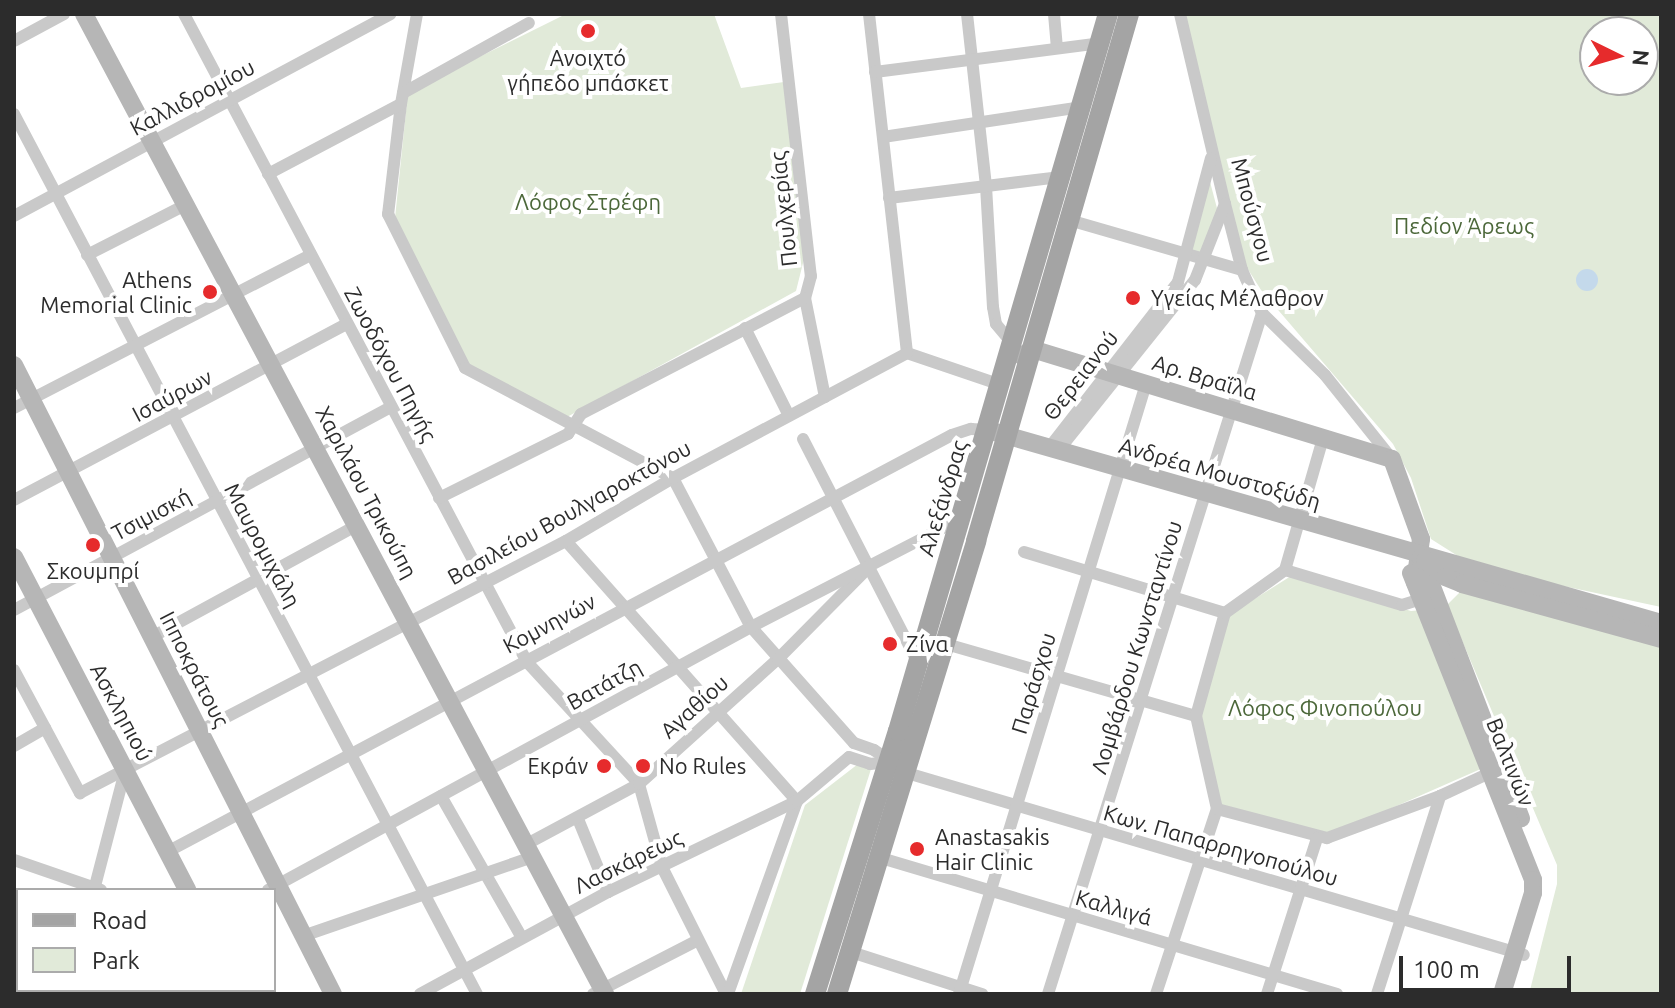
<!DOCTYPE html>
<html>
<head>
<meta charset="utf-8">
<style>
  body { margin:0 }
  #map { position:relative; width:1675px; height:1008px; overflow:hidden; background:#fff; font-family:Ubuntu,sans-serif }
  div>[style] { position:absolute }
  .green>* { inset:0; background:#e1ead9 }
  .water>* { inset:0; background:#c4d9eb }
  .round { border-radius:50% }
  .street>* { height:12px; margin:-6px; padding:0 6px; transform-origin:6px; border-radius:6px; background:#c9c9c9 }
  .secondary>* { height:18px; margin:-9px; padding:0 9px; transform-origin:9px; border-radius:9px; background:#b6b6b6 }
  .primary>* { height:20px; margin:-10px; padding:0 10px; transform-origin:10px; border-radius:10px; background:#a4a4a4 }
  .dots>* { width:22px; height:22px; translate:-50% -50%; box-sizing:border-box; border:4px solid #fff; border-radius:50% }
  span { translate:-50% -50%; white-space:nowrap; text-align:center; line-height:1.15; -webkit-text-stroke:8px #fff; paint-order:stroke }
  .poi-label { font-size:22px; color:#2c2c2c }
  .right { translate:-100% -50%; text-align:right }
  .left { translate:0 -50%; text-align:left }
  .street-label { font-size:22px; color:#2c2c2c }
  .park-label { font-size:22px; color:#4c683a }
  .frame { position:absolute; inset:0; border:16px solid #2c2c2c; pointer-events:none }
  .legend { position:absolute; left:16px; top:888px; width:260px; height:104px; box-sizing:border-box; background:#fff; border:2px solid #ababab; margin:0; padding:10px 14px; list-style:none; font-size:24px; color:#2c2c2c }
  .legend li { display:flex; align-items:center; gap:16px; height:40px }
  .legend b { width:40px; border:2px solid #ababab }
  .north { position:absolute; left:1579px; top:16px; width:80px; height:80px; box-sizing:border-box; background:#fff; border:2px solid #ababab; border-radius:50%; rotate:95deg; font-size:22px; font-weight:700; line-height:32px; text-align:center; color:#2c2c2c }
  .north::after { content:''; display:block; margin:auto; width:28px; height:36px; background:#e62b2c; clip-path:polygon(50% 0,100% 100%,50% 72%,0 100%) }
  .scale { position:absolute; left:1399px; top:956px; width:172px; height:36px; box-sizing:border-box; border:4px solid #2c2c2c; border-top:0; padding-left:10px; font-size:24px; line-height:28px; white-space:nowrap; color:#2c2c2c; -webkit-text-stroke:6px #fff; paint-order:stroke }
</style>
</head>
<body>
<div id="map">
  <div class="green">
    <i style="clip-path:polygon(566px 14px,714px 14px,741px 88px,784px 82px,804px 259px,796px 291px,567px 417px,468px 365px,395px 218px,408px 92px)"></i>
    <i style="clip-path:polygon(evenodd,1185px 14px,1661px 14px,1661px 607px,1540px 581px,1461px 558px,1431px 539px,1411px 478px,1393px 444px,1261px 290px,1244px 263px,1185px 14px,1595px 32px,1643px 32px,1643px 80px,1595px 80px,1595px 32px)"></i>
    <i style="clip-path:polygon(1209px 178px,1218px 212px,1203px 254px,1190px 251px)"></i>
    <i style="clip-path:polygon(1291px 576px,1411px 611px,1421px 610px,1483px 768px,1335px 833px,1320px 834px,1219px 805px,1199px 716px,1227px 616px)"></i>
    <i style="clip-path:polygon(1460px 592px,1661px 647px,1661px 994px,1529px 994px,1557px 884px,1557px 865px,1447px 605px)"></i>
    <i style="clip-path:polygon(858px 764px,871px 769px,800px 994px,741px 994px,805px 805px)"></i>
  </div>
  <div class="water">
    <i class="round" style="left:1576px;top:269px;width:22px;height:22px"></i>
  </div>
  <div class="street">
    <i style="left:184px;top:14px;width:733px;rotate:62.11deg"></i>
    <i style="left:527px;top:662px;width:166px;rotate:47.4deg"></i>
    <i style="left:639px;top:784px;width:86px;rotate:74.5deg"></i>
    <i style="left:662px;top:867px;width:142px;rotate:63.3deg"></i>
    <i style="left:417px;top:14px;width:91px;rotate:100.1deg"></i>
    <i style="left:401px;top:104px;width:111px;rotate:96.7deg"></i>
    <i style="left:388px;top:214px;width:172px;rotate:63.4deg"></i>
    <i style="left:465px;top:368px;width:235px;rotate:27.9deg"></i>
    <i style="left:781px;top:14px;width:264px;rotate:83.5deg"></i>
    <i style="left:811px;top:276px;width:23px;rotate:105deg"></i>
    <i style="left:805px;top:298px;width:101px;rotate:78.6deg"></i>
    <i style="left:869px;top:14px;width:341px;rotate:83.6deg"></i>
    <i style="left:967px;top:14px;width:173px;rotate:83.7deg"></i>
    <i style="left:986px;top:186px;width:121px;rotate:86.7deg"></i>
    <i style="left:993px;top:307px;width:17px;rotate:80deg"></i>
    <i style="left:996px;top:324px;width:25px;rotate:50deg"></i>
    <i style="left:1054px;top:14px;width:32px;rotate:85deg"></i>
    <i style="left:1180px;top:14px;width:195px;rotate:76.7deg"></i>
    <i style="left:1225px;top:204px;width:68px;rotate:75.6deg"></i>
    <i style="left:1242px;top:270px;width:30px;rotate:66deg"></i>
    <i style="left:1254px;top:297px;width:18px;rotate:63deg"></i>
    <i style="left:1262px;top:313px;width:88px;rotate:44.5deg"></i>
    <i style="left:1325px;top:375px;width:107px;rotate:51.4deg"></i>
    <i style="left:14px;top:41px;width:57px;rotate:-28.4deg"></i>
    <i style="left:875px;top:72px;width:229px;rotate:-7.3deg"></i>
    <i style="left:403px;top:93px;width:144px;rotate:-29.1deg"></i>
    <i style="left:14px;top:114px;width:994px;rotate:62.25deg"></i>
    <i style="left:883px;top:137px;width:200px;rotate:-8.6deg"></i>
    <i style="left:268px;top:174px;width:150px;rotate:-27.8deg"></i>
    <i style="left:889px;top:198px;width:173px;rotate:-7deg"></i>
    <i style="left:14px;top:216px;width:427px;rotate:-28.2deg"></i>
    <i style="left:1069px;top:220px;width:180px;rotate:16.1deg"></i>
    <i style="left:87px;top:255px;width:110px;rotate:-27deg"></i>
    <i style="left:745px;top:328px;width:98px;rotate:63.4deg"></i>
    <i style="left:907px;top:353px;width:99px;rotate:18.8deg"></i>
    <i style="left:14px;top:408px;width:334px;rotate:-27.3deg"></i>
    <i style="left:803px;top:439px;width:252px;rotate:62.8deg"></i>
    <i style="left:1049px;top:448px;width:210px;rotate:-52.1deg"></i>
    <i style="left:1178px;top:282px;width:128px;rotate:-75.1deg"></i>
    <i style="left:1058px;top:451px;width:219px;rotate:-51.3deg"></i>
    <i style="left:1195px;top:280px;width:82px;rotate:-68.5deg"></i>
    <i style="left:673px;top:478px;width:168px;rotate:62.4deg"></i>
    <i style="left:751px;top:627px;width:155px;rotate:48.4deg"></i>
    <i style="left:854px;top:743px;width:21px;rotate:19deg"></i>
    <i style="left:874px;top:750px;width:40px;rotate:34.9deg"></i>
    <i style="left:907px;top:773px;width:643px;rotate:16.43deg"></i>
    <i style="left:439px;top:498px;width:144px;rotate:-26.4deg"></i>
    <i style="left:568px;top:434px;width:24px;rotate:-57deg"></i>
    <i style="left:581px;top:414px;width:252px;rotate:-27.4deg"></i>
    <i style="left:14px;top:500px;width:377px;rotate:-27.9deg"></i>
    <i style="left:566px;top:541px;width:348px;rotate:48.4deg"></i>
    <i style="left:797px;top:801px;width:205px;rotate:109.7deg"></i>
    <i style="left:1024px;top:552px;width:210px;rotate:16.9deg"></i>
    <i style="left:1285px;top:570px;width:122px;rotate:16.7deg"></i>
    <i style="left:1402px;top:605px;width:21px;rotate:-17deg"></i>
    <i style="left:14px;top:610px;width:428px;rotate:-28.3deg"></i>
    <i style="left:152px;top:637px;width:234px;rotate:-28.6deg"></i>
    <i style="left:946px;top:644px;width:260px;rotate:16.1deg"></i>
    <i style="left:14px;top:670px;width:140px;rotate:61.8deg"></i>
    <i style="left:80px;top:793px;width:547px;rotate:-27.41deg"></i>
    <i style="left:566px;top:541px;width:124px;rotate:-30.5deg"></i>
    <i style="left:673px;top:478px;width:265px;rotate:-28.1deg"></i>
    <i style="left:14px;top:746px;width:36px;rotate:-30deg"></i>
    <i style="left:441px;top:796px;width:163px;rotate:60.3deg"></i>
    <i style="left:1217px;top:809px;width:114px;rotate:14.8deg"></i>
    <i style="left:1327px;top:838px;width:121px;rotate:-20.4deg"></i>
    <i style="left:1440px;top:796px;width:62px;rotate:-24.9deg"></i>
    <i style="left:578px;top:819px;width:79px;rotate:67.7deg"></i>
    <i style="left:525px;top:845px;width:129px;rotate:-28.2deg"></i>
    <i style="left:639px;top:784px;width:187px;rotate:-42deg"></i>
    <i style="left:778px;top:659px;width:121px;rotate:-45.3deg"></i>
    <i style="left:167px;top:852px;width:889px;rotate:-27.98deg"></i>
    <i style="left:952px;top:435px;width:20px;rotate:-18deg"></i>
    <i style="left:971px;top:429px;width:17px;rotate:3deg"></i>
    <i style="left:881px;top:858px;width:476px;rotate:16.6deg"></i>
    <i style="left:14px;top:860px;width:92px;rotate:19deg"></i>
    <i style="left:94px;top:890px;width:123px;rotate:-75.4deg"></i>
    <i style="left:268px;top:890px;width:550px;rotate:-28.57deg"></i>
    <i style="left:751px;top:627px;width:235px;rotate:-27.3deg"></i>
    <i style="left:303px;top:936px;width:242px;rotate:-19deg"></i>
    <i style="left:851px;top:952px;width:138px;rotate:17.8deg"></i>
    <i style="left:14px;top:968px;width:4px;rotate:27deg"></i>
    <i style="left:68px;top:990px;width:11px;rotate:22deg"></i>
    <i style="left:268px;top:990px;width:4px;rotate:63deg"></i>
    <i style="left:179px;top:994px;width:4px;rotate:-76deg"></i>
    <i style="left:420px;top:994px;width:214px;rotate:-28.5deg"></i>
    <i style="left:608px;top:892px;width:210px;rotate:-25.7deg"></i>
    <i style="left:797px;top:801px;width:68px;rotate:-40.2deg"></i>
    <i style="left:849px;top:757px;width:22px;rotate:18deg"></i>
    <i style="left:870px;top:764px;width:18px;rotate:-6deg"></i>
    <i style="left:593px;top:994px;width:118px;rotate:-27.2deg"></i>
    <i style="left:959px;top:994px;width:638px;rotate:-72.96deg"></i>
    <i style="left:1048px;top:994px;width:714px;rotate:-72.55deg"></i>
    <i style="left:1156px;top:994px;width:195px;rotate:-71.8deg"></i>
    <i style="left:1217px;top:809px;width:95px;rotate:-102.7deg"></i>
    <i style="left:1196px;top:716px;width:107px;rotate:-74.3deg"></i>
    <i style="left:1225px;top:613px;width:74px;rotate:-35.6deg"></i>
    <i style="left:1285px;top:570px;width:137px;rotate:-73.9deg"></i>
    <i style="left:1267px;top:994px;width:164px;rotate:-72.2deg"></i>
    <i style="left:1377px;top:994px;width:208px;rotate:-72.3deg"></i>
  </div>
  <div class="secondary">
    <i style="left:84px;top:14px;width:1110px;rotate:62deg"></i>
    <i style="left:1022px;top:356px;width:12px;rotate:-35deg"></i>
    <i style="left:1032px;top:349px;width:376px;rotate:17deg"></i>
    <i style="left:1392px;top:459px;width:85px;rotate:70.1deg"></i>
    <i style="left:1421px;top:539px;width:44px;rotate:97.8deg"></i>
    <i style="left:14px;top:365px;width:705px;rotate:63.11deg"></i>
    <i style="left:988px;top:430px;width:700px;rotate:16deg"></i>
    <i style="left:14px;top:557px;width:375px;rotate:62.5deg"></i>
    <i style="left:1421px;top:558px;width:279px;rotate:69deg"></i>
    <i style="left:1425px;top:560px;width:26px;rotate:40deg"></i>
    <i style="left:1445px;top:577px;width:18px;rotate:22deg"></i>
    <i style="left:1462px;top:584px;width:206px;rotate:15.4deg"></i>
    <i style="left:1411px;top:573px;width:330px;rotate:68.3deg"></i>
    <i style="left:1533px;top:880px;width:13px;rotate:90deg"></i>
    <i style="left:1533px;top:893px;width:106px;rotate:107.1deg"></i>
    <i style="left:239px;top:990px;width:4px;rotate:63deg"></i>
  </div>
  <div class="primary">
    <i style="left:815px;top:994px;width:276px;rotate:-72.5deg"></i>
    <i style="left:898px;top:731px;width:747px;rotate:-73.68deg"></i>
    <i style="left:837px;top:994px;width:474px;rotate:-72.9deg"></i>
    <i style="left:976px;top:541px;width:549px;rotate:-73.81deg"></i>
  </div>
  <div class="dots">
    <i style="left:588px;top:31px;background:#e62b2c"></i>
    <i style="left:210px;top:292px;background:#e62b2c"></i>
    <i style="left:1133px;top:298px;background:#e62b2c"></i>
    <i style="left:93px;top:545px;background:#e62b2c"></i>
    <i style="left:890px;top:644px;background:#e62b2c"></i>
    <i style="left:604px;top:766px;background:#e62b2c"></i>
    <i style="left:643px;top:766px;background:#e62b2c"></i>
    <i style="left:917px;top:849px;background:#e62b2c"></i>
  </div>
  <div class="poi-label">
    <span style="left:588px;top:70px">Ανοιχτό<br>γήπεδο μπάσκετ</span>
    <span class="right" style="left:192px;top:292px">Athens<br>Memorial Clinic</span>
    <span class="left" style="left:1151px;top:298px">Υγείας Μέλαθρον</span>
    <span style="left:93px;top:571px">Σκουμπρί</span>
    <span class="left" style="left:906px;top:644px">Ζίνα</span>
    <span class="right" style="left:588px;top:766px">Εκράν</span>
    <span class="left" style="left:659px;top:766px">No Rules</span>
    <span class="left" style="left:935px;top:849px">Anastasakis<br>Hair Clinic</span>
  </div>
  <div class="street-label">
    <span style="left:192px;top:97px;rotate:-28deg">Καλλιδρομίου</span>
    <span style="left:783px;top:209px;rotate:-96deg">Πουλχερίας</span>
    <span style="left:1253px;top:210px;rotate:75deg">Μπούσγου</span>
    <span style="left:391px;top:364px;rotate:62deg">Ζωοδόχου Πηγής</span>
    <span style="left:1080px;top:375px;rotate:-52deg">Θερειανού</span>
    <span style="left:1205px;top:377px;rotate:17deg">Αρ. Βραΐλα</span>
    <span style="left:172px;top:395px;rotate:-28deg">Ισαύρων</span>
    <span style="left:1220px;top:473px;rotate:16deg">Ανδρέα Μουστοξύδη</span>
    <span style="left:367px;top:492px;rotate:62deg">Χαριλάου Τρικούπη</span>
    <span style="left:942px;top:498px;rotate:-73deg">Αλεξάνδρας</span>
    <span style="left:569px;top:512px;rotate:-29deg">Βασιλείου Βουλγαροκτόνου</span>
    <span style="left:151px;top:514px;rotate:-28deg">Τσιμισκή</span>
    <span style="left:263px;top:545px;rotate:62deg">Μαυρομιχάλη</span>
    <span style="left:549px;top:623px;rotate:-28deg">Κομνηνών</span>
    <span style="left:1136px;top:647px;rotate:-73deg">Λομβάρδου Κωνσταντίνου</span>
    <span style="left:195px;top:669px;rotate:63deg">Ιπποκράτους</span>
    <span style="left:1033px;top:683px;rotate:-73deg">Παράσχου</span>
    <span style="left:604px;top:684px;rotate:-29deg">Βατάτζη</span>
    <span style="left:694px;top:706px;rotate:-42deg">Αγαθίου</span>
    <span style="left:122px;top:712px;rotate:62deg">Ασκληπιού</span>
    <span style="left:1511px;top:762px;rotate:68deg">Βαλτινών</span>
    <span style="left:1221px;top:845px;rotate:16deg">Κων. Παπαρρηγοπούλου</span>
    <span style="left:628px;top:861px;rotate:-26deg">Λασκάρεως</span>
    <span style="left:1114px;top:907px;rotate:16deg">Καλλιγά</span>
  </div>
  <div class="park-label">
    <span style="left:588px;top:202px">Λόφος Στρέφη</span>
    <span style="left:1464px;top:226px">Πεδίον Άρεως</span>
    <span style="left:1325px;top:708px">Λόφος Φινοπούλου</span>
  </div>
  <div class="frame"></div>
  <ul class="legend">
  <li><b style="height:10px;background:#a4a4a4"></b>Road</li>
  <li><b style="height:22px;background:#e1ead9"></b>Park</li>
  </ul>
  <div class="north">N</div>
  <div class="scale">100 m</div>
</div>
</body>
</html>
